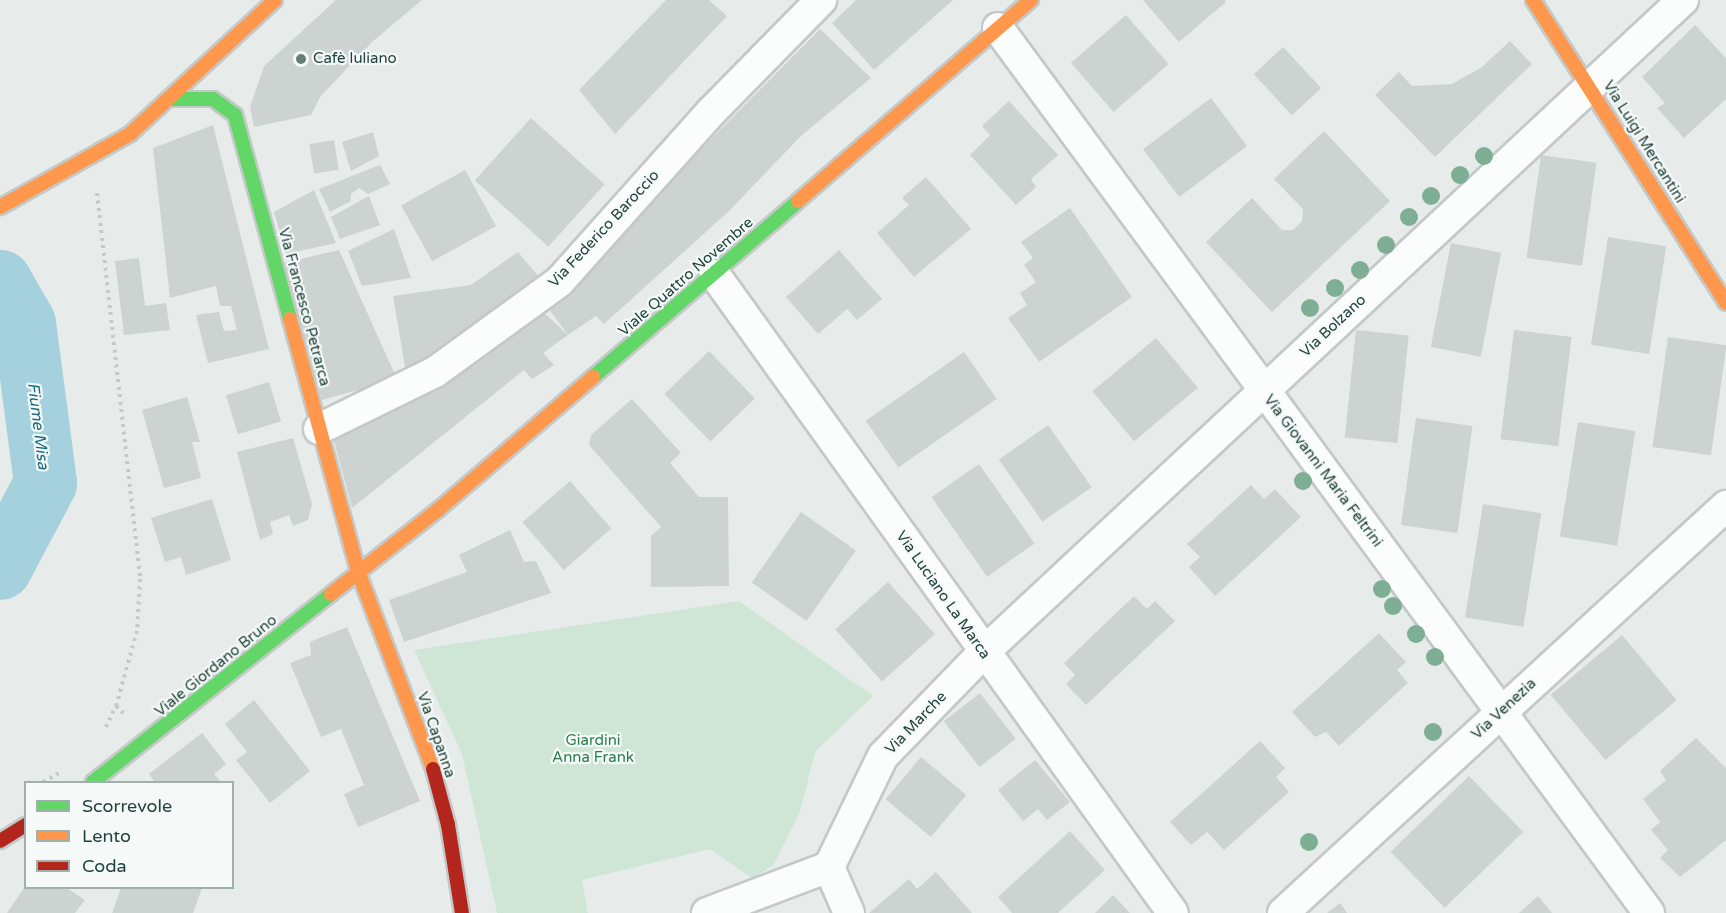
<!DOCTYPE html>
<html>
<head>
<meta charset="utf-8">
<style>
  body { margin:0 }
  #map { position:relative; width:1726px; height:913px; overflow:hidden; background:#e7ecea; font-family:"Varela Round",sans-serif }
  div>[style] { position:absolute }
  .green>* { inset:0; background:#cfe6d7 }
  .river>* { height:63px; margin:-31.5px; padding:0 31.5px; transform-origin:31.5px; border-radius:31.5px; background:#a4d1dd }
  .building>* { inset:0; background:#cdd3d1; transform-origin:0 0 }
  .path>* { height:4px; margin-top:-2px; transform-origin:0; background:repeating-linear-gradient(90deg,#c2cbca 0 3px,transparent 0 7.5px) }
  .roads { filter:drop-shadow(2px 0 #c4c9c7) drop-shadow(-2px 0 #c4c9c7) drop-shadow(0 2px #c4c9c7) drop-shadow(0 -2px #c4c9c7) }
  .street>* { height:30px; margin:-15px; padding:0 15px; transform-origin:15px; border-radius:15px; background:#fbfcfc }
  .fast>* { height:14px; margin:-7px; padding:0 7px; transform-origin:7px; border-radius:7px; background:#63d668 }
  .slow>* { height:14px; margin:-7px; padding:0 7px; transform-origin:7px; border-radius:7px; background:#ff974d }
  .jam>* { height:14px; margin:-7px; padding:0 7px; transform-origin:7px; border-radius:7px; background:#b3261e }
  .trees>* { width:18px; height:18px; margin:-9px; border-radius:50%; background:#7eaf94 }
  .dots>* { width:16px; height:16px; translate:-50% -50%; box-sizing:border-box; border:3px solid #f5faf8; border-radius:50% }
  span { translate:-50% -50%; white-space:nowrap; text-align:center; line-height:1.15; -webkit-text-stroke:4.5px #f5faf8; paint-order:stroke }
  .poi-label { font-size:15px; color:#21423b }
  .left { translate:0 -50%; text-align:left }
  .street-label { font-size:15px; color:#21423b }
  .park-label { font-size:15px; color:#287d4e }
  .water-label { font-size:16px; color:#166b84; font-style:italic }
  .legend { position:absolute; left:24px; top:781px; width:210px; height:108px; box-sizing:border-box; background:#f5faf8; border:2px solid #a0b0ac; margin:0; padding:8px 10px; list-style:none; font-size:18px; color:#21423b }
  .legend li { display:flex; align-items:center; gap:12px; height:30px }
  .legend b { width:30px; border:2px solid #a0b0ac }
</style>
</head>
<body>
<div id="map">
  <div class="green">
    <i style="clip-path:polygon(739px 601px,873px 696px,815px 752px,800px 812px,774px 864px,753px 879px,710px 849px,582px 880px,588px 913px,497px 913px,462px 754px,414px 650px)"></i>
  </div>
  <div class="river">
    <i style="left:0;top:281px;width:48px;rotate:60.3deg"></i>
    <i style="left:24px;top:323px;width:161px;rotate:82.5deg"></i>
    <i style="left:45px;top:483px;width:96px;rotate:117.9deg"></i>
  </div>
  <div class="building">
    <i style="clip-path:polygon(336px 0,422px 0,372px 42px,320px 97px,311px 115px,254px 127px,250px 107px,264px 66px)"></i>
    <i style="clip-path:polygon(666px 0,709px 0,727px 16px,615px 134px,579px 90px)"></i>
    <i style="clip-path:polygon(856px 0,953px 0,874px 70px,832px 23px)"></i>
    <i style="clip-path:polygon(1143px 0,1225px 0,1226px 2px,1179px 42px)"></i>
    <i style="left:1126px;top:15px;width:65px;height:73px;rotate:49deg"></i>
    <i style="clip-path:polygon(1695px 25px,1726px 58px,1726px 99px,1684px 138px,1657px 108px,1665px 103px,1642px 77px)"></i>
    <i style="clip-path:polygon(820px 29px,871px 78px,802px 135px,728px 212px,604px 324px,596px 316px,568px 335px,543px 353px,554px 365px,532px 379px,524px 370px,352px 508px,334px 441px,430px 387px,540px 309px,568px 335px,546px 305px)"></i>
    <i style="clip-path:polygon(1510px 41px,1532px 64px,1435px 157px,1375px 95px,1399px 72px,1412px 86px,1452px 84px,1482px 67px)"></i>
    <i style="left:1283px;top:47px;width:56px;height:40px;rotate:47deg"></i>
    <i style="left:1211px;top:98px;width:60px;height:85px;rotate:53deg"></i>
    <i style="clip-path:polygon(1009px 101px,1058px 155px,1031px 179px,1036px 187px,1016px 205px,970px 155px,990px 135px,982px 126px)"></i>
    <i style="left:531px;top:118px;width:99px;height:84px;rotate:42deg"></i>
    <i style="clip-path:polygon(213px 125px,269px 349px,208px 363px,196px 315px,219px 312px,224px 331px,237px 330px,231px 306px,220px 306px,216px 286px,170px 298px,153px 148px)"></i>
    <i style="clip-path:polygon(1324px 131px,1390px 201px,1272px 312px,1206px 242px,1252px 198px,1282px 230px,1293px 230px,1302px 221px,1303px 209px,1274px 179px)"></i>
    <i style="clip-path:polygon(373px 132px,379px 156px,351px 171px,342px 142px)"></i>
    <i style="left:334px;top:140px;width:30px;height:25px;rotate:81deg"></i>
    <i style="left:1541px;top:155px;width:56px;height:104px;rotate:8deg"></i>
    <i style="clip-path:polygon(380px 165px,390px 184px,368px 194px,359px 188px,351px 194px,351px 201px,330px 212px,319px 189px)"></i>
    <i style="left:465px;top:170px;width:64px;height:73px;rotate:61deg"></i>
    <i style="clip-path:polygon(926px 177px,971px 229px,914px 277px,877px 233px,909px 205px,902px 198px)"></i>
    <i style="clip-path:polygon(314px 190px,336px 243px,286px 254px,274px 212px)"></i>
    <i style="clip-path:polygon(369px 196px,380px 225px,340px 239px,331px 217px)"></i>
    <i style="clip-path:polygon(1070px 208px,1132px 297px,1039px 362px,1008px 318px,1027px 305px,1020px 293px,1036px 282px,1024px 265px,1033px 258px,1021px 242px)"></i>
    <i style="clip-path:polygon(394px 229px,411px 278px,362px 286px,348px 251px)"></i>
    <i style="left:1608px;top:237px;width:59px;height:109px;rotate:9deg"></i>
    <i style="left:1451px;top:243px;width:51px;height:106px;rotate:11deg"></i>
    <i style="clip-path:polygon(339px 250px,397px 379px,322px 400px,284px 263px)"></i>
    <i style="clip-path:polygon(839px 250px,882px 299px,857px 320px,847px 309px,818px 334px,786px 297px)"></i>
    <i style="clip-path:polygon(518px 252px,539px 277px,462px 338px,406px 373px,393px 296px,471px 285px)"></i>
    <i style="clip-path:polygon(139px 258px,145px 306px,166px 303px,170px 330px,124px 335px,115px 261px)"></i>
    <i style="left:1356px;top:330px;width:53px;height:108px;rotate:6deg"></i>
    <i style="left:1514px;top:330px;width:58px;height:110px;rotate:7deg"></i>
    <i style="left:1668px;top:337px;width:59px;height:111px;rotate:8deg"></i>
    <i style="left:1156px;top:338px;width:65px;height:83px;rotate:50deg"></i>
    <i style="left:709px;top:351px;width:66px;height:62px;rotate:46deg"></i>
    <i style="left:964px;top:352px;width:57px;height:120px;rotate:55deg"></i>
    <i style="left:269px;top:382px;width:41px;height:45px;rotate:73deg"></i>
    <i style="clip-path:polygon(187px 397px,200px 442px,192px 442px,201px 478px,164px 488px,142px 410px)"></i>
    <i style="clip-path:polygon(632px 399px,681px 453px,670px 463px,699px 497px,728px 497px,729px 586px,651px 587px,651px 536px,661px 527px,589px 445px,591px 435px)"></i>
    <i style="left:1416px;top:418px;width:57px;height:108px;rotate:8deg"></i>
    <i style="left:1578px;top:422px;width:58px;height:116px;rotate:9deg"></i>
    <i style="left:1048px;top:425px;width:76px;height:60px;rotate:55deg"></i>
    <i style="clip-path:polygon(293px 438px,312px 504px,308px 520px,293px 526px,289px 515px,270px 522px,273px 534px,260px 540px,237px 452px)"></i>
    <i style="left:979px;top:464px;width:97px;height:58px;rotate:55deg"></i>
    <i style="left:570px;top:481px;width:63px;height:63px;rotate:49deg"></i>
    <i style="clip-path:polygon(1251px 485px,1264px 499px,1275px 489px,1301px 517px,1215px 596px,1189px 567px,1200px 557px,1187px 544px)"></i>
    <i style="clip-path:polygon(212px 499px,231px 560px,186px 575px,181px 557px,165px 562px,151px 518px)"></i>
    <i style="left:1483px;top:504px;width:59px;height:115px;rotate:9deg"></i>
    <i style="left:801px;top:512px;width:67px;height:86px;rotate:35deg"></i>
    <i style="clip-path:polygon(510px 530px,524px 562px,536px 561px,551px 593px,404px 642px,389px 600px,467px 572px,459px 555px)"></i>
    <i style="left:888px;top:582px;width:70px;height:71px;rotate:48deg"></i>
    <i style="clip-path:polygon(1134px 596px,1147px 609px,1155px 601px,1175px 621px,1086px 705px,1066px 684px,1075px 675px,1064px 663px)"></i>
    <i style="clip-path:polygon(347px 627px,420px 801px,358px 827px,344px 794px,364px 785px,341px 729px,321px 737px,290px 663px,311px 655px,310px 642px)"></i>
    <i style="clip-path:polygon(1379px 633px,1406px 662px,1397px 670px,1408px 683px,1339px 746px,1326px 732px,1315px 737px,1292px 712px)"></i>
    <i style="left:1622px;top:635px;width:85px;height:93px;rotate:50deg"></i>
    <i style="left:980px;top:693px;width:58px;height:46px;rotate:52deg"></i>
    <i style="clip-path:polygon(254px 700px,310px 771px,270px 803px,236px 760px,247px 752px,225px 724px)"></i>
    <i style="clip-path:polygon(202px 733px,226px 764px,214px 774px,221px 782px,155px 782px,149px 774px)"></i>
    <i style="clip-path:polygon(1696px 738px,1726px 768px,1726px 840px,1680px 877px,1660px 858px,1668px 850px,1651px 830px,1660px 822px,1643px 799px,1666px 780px,1660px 771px)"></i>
    <i style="clip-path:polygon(1260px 741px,1285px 768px,1276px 777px,1289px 792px,1224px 850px,1207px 832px,1191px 845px,1170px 822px)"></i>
    <i style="left:921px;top:757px;width:59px;height:55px;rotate:40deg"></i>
    <i style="clip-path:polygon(1035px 760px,1070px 802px,1047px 820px,1038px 809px,1023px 821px,998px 790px)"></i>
    <i style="left:1469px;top:776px;width:78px;height:109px;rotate:46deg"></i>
    <i style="clip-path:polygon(1070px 831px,1105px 870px,1058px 913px,1012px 913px,998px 897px)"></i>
    <i style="clip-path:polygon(936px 872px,972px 913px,869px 913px,909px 879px,917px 889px)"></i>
    <i style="clip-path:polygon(24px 888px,67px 888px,85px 900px,75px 913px,7px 913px)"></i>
    <i style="clip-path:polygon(121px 888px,202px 888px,193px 913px,112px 913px)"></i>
    <i style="clip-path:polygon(1113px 895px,1130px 913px,1095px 913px)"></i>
    <i style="clip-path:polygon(1538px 896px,1552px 913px,1519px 913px)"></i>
    <i style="clip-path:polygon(1340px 903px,1347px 913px,1327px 913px)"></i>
  </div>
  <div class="path">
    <i style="left:97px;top:193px;width:388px;rotate:83.6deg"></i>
    <i style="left:140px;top:579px;width:52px;rotate:93.3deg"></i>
    <i style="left:137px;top:631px;width:78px;rotate:105.6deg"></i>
    <i style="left:116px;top:706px;width:11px;rotate:45deg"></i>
    <i style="left:106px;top:727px;width:23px;rotate:-65deg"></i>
    <i style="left:43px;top:782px;width:21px;rotate:-29deg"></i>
  </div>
  <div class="roads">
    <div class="street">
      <i style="left:998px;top:28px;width:1099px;rotate:53.66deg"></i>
      <i style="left:715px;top:275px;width:785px;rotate:54.33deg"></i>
      <i style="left:319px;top:429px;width:129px;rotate:-26.2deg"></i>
      <i style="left:435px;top:372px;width:153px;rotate:-36deg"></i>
      <i style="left:559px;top:282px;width:229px;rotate:-48.2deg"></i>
      <i style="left:712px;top:111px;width:156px;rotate:-45.5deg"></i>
      <i style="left:707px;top:913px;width:130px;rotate:-20.7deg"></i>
      <i style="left:849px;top:913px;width:50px;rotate:-113.5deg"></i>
      <i style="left:829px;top:867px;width:123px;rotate:-64.1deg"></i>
      <i style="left:883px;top:756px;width:145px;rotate:-45.8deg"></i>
      <i style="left:984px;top:652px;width:956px;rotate:-43.01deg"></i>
      <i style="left:1283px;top:913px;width:602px;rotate:-42.57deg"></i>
    </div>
    <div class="fast">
      <i style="left:173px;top:99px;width:40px"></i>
      <i style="left:213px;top:99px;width:27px;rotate:36deg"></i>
      <i style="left:235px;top:115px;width:211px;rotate:74.9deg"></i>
      <i style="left:593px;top:377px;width:270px;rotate:-40.6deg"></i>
      <i style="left:93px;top:782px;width:303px;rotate:-38.3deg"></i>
    </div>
    <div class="slow">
      <i style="left:1533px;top:0;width:359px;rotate:57.5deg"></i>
      <i style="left:798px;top:201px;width:308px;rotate:-40.8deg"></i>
      <i style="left:0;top:207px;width:149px;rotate:-29.3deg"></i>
      <i style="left:130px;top:134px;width:197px;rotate:-42.7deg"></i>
      <i style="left:290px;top:319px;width:264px;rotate:74.9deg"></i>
      <i style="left:359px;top:574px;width:209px;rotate:69.2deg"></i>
      <i style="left:331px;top:594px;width:137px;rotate:-38.2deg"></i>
      <i style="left:439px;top:509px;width:203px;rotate:-40.6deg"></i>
    </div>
    <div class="jam">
      <i style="left:433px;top:769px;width:58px;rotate:75deg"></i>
      <i style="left:448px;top:825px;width:89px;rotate:81deg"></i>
      <i style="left:0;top:841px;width:31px;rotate:-32deg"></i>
    </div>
  </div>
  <div class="trees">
    <i style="left:1484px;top:156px"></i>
    <i style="left:1460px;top:175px"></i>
    <i style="left:1431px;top:196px"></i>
    <i style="left:1409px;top:217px"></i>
    <i style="left:1386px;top:245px"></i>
    <i style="left:1360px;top:270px"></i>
    <i style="left:1335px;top:288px"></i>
    <i style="left:1310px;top:308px"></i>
    <i style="left:1303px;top:481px"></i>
    <i style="left:1382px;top:589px"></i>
    <i style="left:1393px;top:606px"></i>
    <i style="left:1416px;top:634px"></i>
    <i style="left:1435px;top:657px"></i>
    <i style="left:1433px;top:732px"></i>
    <i style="left:1309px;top:842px"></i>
  </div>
  <div class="dots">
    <i style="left:301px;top:59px;background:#667e78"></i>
  </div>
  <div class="poi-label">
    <span class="left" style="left:313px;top:59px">Cafè Iuliano</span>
  </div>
  <div class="street-label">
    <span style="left:1644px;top:142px;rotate:58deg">Via Luigi Mercantini</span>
    <span style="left:604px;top:229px;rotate:-47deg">Via Federico Baroccio</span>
    <span style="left:686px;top:277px;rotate:-41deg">Viale Quattro Novembre</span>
    <span style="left:304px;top:307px;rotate:75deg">Via Francesco Petrarca</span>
    <span style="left:1333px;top:326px;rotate:-43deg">Via Bolzano</span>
    <span style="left:1323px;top:471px;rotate:53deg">Via Giovanni Maria Feltrini</span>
    <span style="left:943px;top:595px;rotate:55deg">Via Luciano La Marca</span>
    <span style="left:216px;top:666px;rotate:-39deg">Viale Giordano Bruno</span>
    <span style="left:1504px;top:709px;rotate:-43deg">Via Venezia</span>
    <span style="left:916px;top:723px;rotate:-46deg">Via Marche</span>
    <span style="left:436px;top:735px;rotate:71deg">Via Capanna</span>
  </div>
  <div class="park-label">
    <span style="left:593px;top:749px">Giardini<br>Anna Frank</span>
  </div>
  <div class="water-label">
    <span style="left:38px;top:426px;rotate:83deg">Fiume Misa</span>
  </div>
  <ul class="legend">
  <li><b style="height:8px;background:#63d668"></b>Scorrevole</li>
  <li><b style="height:8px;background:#ff974d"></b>Lento</li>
  <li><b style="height:8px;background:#b3261e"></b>Coda</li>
  </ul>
</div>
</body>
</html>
